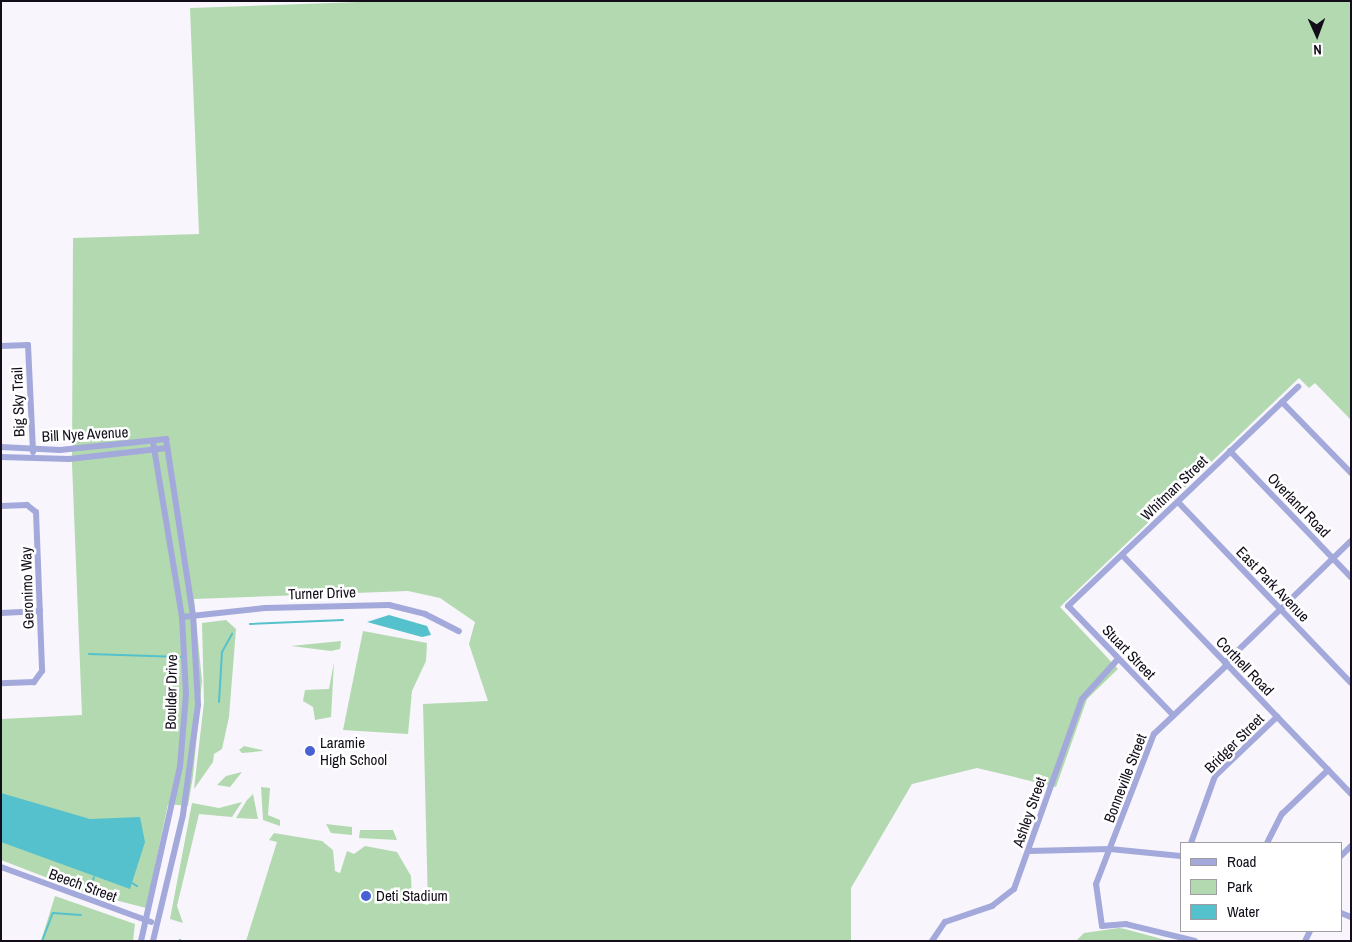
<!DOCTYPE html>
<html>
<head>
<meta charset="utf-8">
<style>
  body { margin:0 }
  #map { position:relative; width:1352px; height:942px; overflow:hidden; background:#f8f5fc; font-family:"Archivo Narrow",sans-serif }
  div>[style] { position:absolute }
  .green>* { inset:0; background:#b2d9af }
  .water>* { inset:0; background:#55c1cc }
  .stream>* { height:2px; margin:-1px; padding:0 1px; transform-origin:1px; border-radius:1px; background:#55c1cc }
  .minor>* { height:6px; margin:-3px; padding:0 3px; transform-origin:3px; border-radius:3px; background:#a4a9db }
  .dots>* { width:14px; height:14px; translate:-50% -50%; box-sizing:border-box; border:2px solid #fff; border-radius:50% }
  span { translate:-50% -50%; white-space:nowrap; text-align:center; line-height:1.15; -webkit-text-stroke:5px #fff; paint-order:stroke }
  .street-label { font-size:15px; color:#120d19 }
  .poi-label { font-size:15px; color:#120d19 }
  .left { translate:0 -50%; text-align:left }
  .frame { position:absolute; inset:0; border:2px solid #120d19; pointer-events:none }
  .legend { position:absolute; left:1180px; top:842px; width:162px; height:90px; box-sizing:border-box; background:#fff; border:1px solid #a09ea3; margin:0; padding:6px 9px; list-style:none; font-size:15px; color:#120d19 }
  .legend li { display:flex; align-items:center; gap:10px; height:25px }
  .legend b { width:25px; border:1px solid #a09ea3 }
  .north { position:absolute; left:1292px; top:10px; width:50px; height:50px; -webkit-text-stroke:4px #fff; paint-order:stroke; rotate:178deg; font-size:14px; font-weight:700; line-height:20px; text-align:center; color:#120d19 }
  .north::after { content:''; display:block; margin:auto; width:18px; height:22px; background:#120d19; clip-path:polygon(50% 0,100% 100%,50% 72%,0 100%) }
</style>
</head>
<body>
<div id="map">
  <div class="green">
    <i style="clip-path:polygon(387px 1px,1351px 1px,1351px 420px,1315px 383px,1309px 388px,1299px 378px,1060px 607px,1118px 669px,1087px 699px,1056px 787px,977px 768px,912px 784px,851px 888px,851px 941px,246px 941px,277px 842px,269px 840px,274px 833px,322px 841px,333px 850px,335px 871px,340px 873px,347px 851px,354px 854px,365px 846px,397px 852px,411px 876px,412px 901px,428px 905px,423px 704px,488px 701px,469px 644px,475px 622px,440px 598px,408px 591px,194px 599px,202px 681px,193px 776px,188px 806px,168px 804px,146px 908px,84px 892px,1px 860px,1px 719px,82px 715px,72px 463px,73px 238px,199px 234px,190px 8px)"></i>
    <i style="clip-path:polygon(226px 620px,236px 629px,229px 717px,222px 749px,214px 754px,213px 762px,194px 789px,204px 702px,202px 623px)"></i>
    <i style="clip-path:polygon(363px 631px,427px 643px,426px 661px,412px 691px,408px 734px,343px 730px)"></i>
    <i style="clip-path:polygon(341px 641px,340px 649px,331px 651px,291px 646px)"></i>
    <i style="clip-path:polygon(334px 662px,331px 717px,315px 720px,313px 707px,303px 701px,305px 690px,329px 689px)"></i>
    <i style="clip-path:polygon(244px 746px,262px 750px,263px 751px,242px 753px,239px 750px)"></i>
    <i style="clip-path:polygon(242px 772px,230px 787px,217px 785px,226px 776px)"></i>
    <i style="clip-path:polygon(261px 787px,270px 788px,268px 815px,280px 820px,280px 826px,263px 820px)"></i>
    <i style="clip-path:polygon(253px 794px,258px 819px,236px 818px,247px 800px)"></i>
    <i style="clip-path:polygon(242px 802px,232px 817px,199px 814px,177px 906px,183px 923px,170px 919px,192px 803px,219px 808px)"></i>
    <i style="clip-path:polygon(326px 824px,352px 827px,352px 835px,331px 833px)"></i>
    <i style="clip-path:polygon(360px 830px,393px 830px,397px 840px,359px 838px)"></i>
    <i style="clip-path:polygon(55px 896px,135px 924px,133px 941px,41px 941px)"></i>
    <i style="clip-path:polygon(1119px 928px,1125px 929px,1169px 941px,1076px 941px,1084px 933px)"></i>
  </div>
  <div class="water">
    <i style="clip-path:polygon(389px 615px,427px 626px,431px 635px,422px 637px,367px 622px)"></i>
    <i style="clip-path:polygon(1px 793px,90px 819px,140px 817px,145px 842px,130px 889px,1px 842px)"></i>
  </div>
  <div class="stream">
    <i style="left:250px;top:624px;width:93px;rotate:-2.5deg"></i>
    <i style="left:89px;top:654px;width:93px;rotate:1.8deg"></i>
    <i style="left:219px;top:702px;width:50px;rotate:-86.6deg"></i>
    <i style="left:222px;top:652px;width:21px;rotate:-61deg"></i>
    <i style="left:132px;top:883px;width:6px;rotate:31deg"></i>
    <i style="left:92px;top:884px;width:7px;rotate:-74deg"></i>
    <i style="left:180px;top:940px;width:1px;rotate:45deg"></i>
    <i style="left:42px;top:941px;width:30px;rotate:-69deg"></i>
    <i style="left:53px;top:913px;width:28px;rotate:4deg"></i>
  </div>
  <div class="minor">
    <i style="left:1px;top:346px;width:27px;rotate:-2deg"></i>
    <i style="left:28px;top:345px;width:107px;rotate:87.3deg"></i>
    <i style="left:1282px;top:402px;width:99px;rotate:45.8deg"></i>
    <i style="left:1px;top:447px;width:59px;rotate:2.9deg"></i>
    <i style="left:60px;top:450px;width:107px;rotate:-5.9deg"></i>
    <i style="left:166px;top:439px;width:178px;rotate:81.3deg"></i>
    <i style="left:193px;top:615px;width:90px;rotate:86.8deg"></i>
    <i style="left:198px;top:705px;width:111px;rotate:97.8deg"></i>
    <i style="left:183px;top:815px;width:130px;rotate:103.4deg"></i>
    <i style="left:1230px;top:451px;width:175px;rotate:46.2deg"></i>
    <i style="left:1px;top:457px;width:68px;rotate:1.7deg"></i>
    <i style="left:69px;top:459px;width:99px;rotate:-6.4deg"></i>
    <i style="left:1178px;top:502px;width:250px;rotate:46.3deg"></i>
    <i style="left:1px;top:506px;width:26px;rotate:-2deg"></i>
    <i style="left:27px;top:505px;width:11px;rotate:38deg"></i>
    <i style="left:36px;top:512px;width:159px;rotate:87.8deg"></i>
    <i style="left:42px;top:671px;width:14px;rotate:126deg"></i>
    <i style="left:34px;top:682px;width:33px;rotate:178deg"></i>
    <i style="left:1122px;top:555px;width:331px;rotate:46.2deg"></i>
    <i style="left:1px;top:613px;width:39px;rotate:-3deg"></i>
    <i style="left:182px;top:617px;width:83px;rotate:-6.2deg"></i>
    <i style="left:265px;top:608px;width:124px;rotate:-1.4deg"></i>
    <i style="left:389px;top:605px;width:37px;rotate:14deg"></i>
    <i style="left:425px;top:614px;width:38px;rotate:27deg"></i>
    <i style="left:1225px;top:663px;width:175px;rotate:-44.1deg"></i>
    <i style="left:1173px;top:715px;width:151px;rotate:-133.9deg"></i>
    <i style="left:1068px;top:606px;width:318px;rotate:-43.6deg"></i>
    <i style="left:1191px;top:843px;width:71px;rotate:-70.3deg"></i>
    <i style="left:1215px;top:776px;width:86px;rotate:-43.6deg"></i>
    <i style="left:1267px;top:843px;width:33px;rotate:-63deg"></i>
    <i style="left:1282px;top:814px;width:64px;rotate:-43.7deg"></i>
    <i style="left:1029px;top:851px;width:81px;rotate:-1.4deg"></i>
    <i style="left:1110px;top:849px;width:71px;rotate:5.6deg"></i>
    <i style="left:1341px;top:856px;width:14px;rotate:-45deg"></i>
    <i style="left:1px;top:867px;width:160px;rotate:20.1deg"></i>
    <i style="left:1341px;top:913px;width:11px;rotate:22deg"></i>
    <i style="left:141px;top:941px;width:178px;rotate:-77.4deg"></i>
    <i style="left:180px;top:767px;width:73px;rotate:-85.3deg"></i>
    <i style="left:186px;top:694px;width:77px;rotate:-93deg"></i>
    <i style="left:182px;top:617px;width:178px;rotate:-99.4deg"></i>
    <i style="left:932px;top:941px;width:23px;rotate:-56deg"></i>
    <i style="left:945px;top:922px;width:50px;rotate:-18.8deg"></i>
    <i style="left:992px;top:906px;width:28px;rotate:-38deg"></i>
    <i style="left:1014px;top:889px;width:202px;rotate:-70.3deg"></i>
    <i style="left:1082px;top:699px;width:54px;rotate:-48deg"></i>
    <i style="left:1195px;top:941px;width:71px;rotate:-166.2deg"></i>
    <i style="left:1126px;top:924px;width:24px;rotate:175deg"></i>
    <i style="left:1102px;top:926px;width:42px;rotate:-98.1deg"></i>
    <i style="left:1096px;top:884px;width:161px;rotate:-68.9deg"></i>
    <i style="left:1154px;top:734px;width:100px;rotate:-43.4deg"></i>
    <i style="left:1305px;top:941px;width:11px;rotate:-63deg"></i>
  </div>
  <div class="dots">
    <i style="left:310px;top:751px;background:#4760d4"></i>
    <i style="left:366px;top:896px;background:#4760d4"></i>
  </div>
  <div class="street-label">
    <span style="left:18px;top:402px;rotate:-92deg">Big Sky Trail</span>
    <span style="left:85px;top:434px;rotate:-3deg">Bill Nye Avenue</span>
    <span style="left:1174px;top:488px;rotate:-44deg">Whitman Street</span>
    <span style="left:1299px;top:505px;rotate:46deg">Overland Road</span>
    <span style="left:1273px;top:584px;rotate:46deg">East Park Avenue</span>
    <span style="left:27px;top:588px;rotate:-92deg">Geronimo Way</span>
    <span style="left:322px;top:593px;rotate:-2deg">Turner Drive</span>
    <span style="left:1129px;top:652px;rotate:46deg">Stuart Street</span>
    <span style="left:1245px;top:666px;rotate:46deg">Corthell Road</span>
    <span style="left:171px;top:692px;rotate:-89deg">Boulder Drive</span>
    <span style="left:1234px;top:743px;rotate:-45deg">Bridger Street</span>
    <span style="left:1125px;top:778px;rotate:-69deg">Bonneville Street</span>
    <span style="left:1029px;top:812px;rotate:-71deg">Ashley Street</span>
    <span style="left:83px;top:885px;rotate:20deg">Beech Street</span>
  </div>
  <div class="poi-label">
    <span class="left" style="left:320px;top:751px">Laramie<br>High School</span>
    <span class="left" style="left:376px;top:896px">Deti Stadium</span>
  </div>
  <div class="frame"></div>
  <ul class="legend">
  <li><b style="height:6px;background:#a4a9db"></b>Road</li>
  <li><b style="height:14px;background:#b2d9af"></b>Park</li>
  <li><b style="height:14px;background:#55c1cc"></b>Water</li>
  </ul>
  <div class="north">N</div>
</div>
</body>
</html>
